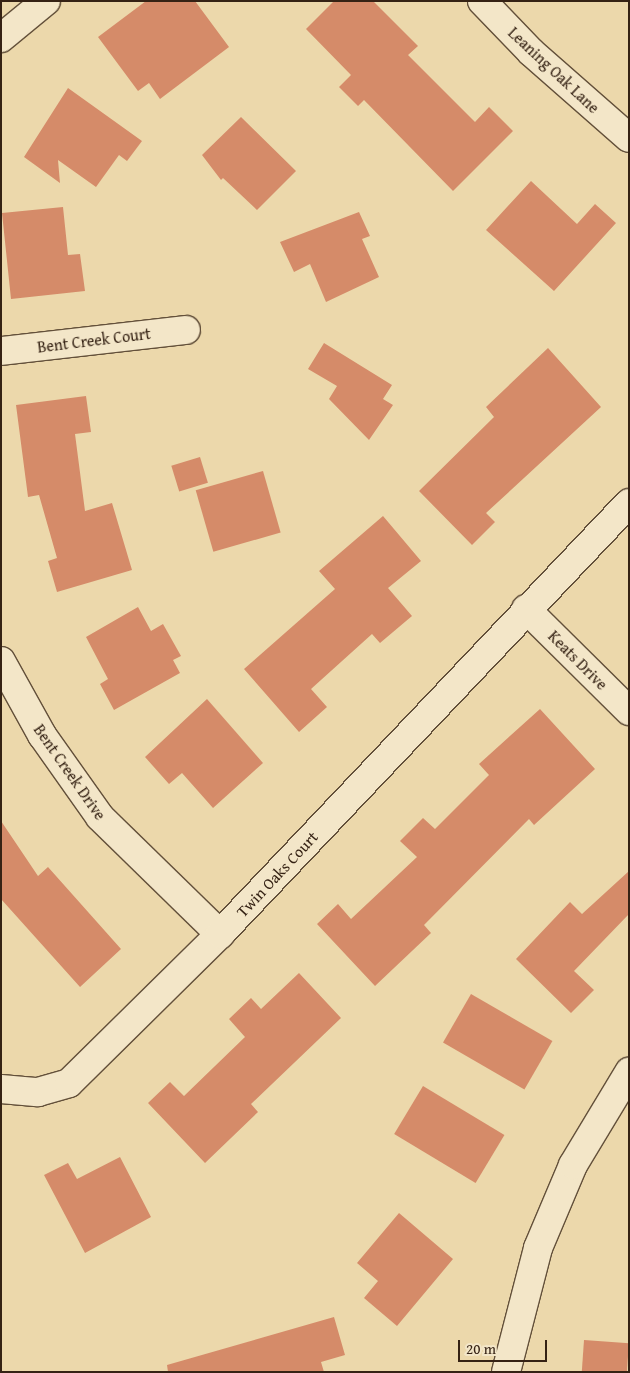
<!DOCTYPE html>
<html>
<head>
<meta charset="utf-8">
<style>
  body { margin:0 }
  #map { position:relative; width:630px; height:1373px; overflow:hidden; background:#ecd8ab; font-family:"Gentium Book Plus",serif }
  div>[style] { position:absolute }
  .building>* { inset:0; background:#d58b69; transform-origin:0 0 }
  .roads { filter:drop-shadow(1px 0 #63503a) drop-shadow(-1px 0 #63503a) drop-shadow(0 1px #63503a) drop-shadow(0 -1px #63503a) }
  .minor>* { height:28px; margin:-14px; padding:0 14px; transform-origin:14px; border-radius:14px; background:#f3e6c8 }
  span { translate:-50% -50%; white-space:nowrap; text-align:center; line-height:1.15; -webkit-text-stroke:4.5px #f3e6c8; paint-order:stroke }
  .street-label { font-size:16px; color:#352214 }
  .frame { position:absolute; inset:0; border:2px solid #352214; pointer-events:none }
  .scale { position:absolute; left:458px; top:1340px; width:89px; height:22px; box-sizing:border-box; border:2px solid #352214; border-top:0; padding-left:6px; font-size:15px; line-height:18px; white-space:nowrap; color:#352214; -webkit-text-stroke:4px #f3e6c8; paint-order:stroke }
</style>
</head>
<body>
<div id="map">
  <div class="building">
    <i style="clip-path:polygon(146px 1px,195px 1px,229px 47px,160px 99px,149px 83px,138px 91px,98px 37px)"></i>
    <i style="clip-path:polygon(334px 1px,373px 1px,418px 46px,408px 55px,475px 122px,489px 107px,513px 131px,453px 191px,364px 100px,358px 106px,339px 87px,351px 75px,306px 29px)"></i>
    <i style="clip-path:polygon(68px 88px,142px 141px,127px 161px,119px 155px,96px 187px,58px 160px,60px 183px,24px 157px)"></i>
    <i style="clip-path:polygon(241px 117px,296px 171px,257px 210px,223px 178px,221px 180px,202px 155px)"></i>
    <i style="clip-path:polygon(531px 181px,577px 224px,595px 204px,616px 223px,554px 291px,486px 230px)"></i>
    <i style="clip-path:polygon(63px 207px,68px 255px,80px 254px,85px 291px,11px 299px,2px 213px)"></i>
    <i style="clip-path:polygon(359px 212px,370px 236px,362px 239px,379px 277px,326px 302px,310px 264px,294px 272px,280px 242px)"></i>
    <i style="clip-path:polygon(324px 343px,392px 385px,383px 399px,393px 405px,369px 440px,329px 399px,337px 386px,308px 369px)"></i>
    <i style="clip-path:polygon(548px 348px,601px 407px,486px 513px,495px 522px,472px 545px,419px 491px,494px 417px,486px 407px)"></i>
    <i style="clip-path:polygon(86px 396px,91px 432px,75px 434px,85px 511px,112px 503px,132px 570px,57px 592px,48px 561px,57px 558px,39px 495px,28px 497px,16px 405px)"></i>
    <i style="left:200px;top:457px;width:27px;height:30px;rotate:73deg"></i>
    <i style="left:263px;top:471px;width:64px;height:70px;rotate:74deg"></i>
    <i style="clip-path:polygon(383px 516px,421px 561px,388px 588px,412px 616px,380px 643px,372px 634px,311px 689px,327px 707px,299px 732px,244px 669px,335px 589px,319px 571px)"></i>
    <i style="clip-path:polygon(138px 607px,151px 631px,163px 624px,181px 656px,173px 660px,180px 673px,114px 710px,100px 684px,108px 679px,86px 637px)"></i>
    <i style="clip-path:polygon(207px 699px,263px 763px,213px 808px,182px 773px,169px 784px,145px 757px)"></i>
    <i style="clip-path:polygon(540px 709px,595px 769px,534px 825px,529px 819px,424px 925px,431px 933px,375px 986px,317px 924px,338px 904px,351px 919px,417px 857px,400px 841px,423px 818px,435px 829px,489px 775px,479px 764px)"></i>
    <i style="clip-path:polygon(1px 821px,38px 876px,48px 867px,121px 949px,80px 987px,1px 899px)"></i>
    <i style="clip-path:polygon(629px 871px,629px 914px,574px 971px,594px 990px,571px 1013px,516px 959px,570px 902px,582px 914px)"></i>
    <i style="clip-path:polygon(299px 973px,341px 1018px,251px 1104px,258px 1112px,205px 1163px,148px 1103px,170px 1082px,184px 1096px,245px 1037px,229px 1019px,251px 998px,261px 1009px)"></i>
    <i style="left:471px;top:994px;width:94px;height:56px;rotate:30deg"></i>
    <i style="left:423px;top:1086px;width:95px;height:56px;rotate:31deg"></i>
    <i style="clip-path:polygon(120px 1157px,151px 1217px,85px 1253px,44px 1175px,68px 1163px,77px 1179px)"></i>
    <i style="clip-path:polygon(399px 1213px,453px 1259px,397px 1326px,364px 1298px,378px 1281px,357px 1263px)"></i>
    <i style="clip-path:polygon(334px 1317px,345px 1355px,321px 1362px,324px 1372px,168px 1372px,167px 1365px)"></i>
    <i style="left:584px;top:1340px;width:45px;height:32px;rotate:4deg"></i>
  </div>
  <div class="roads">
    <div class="minor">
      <i style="left:482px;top:1px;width:71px;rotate:46.1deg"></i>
      <i style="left:531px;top:52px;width:130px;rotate:41.3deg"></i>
      <i style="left:1px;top:38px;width:58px;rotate:-39.4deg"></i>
      <i style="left:1px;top:351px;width:186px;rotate:-6.5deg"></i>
      <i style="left:526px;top:609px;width:145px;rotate:44.7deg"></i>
      <i style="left:1px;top:661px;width:85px;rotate:61deg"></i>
      <i style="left:42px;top:735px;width:100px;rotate:54.7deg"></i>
      <i style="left:100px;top:817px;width:168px;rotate:44.3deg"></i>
      <i style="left:1px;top:1089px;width:37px;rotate:5deg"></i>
      <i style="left:38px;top:1092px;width:32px;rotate:-16deg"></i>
      <i style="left:69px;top:1083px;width:212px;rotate:-44.6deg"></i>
      <i style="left:220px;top:934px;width:594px;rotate:-46.5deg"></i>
      <i style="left:506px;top:1372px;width:128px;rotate:-75.5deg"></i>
      <i style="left:538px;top:1248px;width:90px;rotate:-67.1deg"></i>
      <i style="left:573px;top:1165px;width:109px;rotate:-58.9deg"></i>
    </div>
  </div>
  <div class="street-label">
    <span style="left:554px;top:70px;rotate:43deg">Leaning Oak Lane</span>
    <span style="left:94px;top:340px;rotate:-7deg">Bent Creek Court</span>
    <span style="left:578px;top:660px;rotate:45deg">Keats Drive</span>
    <span style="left:70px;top:772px;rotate:55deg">Bent Creek Drive</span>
    <span style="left:277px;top:874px;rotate:-47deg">Twin Oaks Court</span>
  </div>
  <div class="frame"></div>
  <div class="scale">20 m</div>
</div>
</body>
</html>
